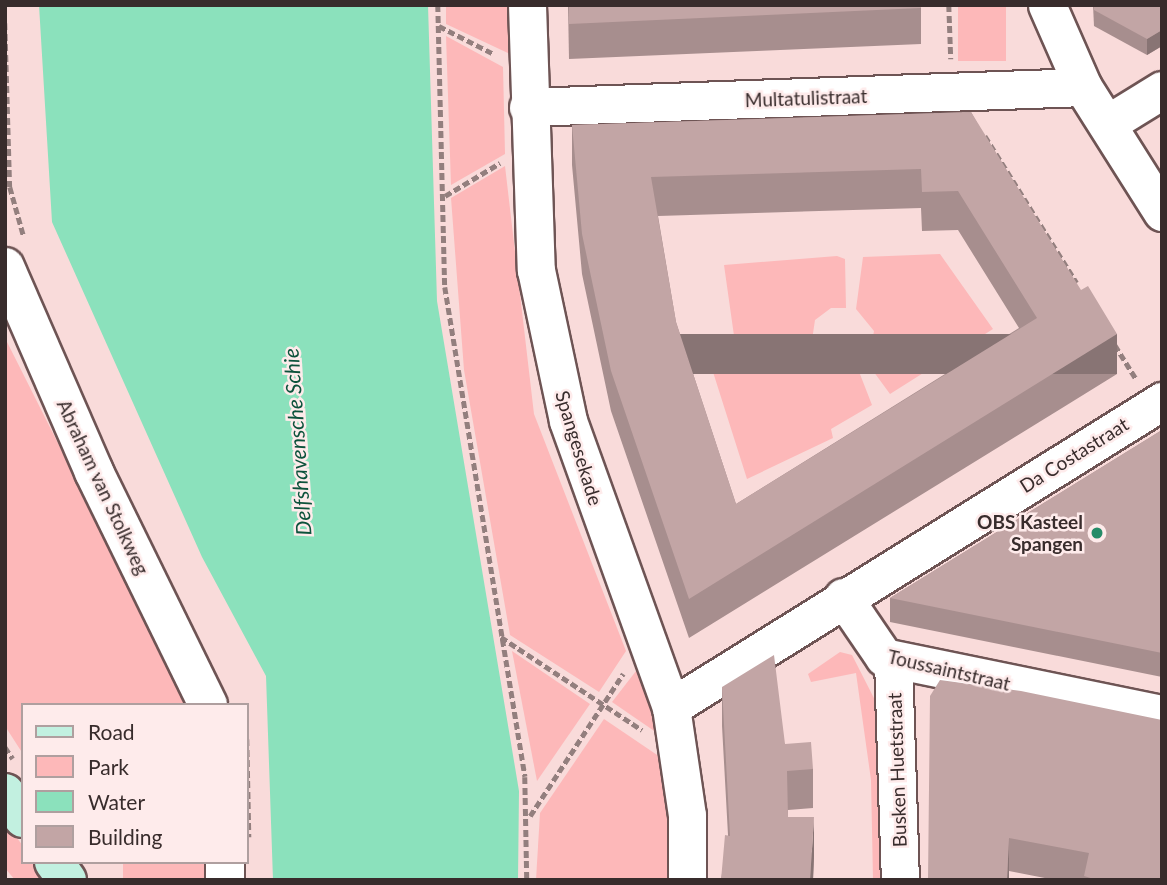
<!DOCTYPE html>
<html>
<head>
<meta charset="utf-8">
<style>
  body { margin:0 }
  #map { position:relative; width:1167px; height:885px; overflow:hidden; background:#f9dbda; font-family:Lato,sans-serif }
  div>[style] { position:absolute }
  .green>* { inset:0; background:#fdb8b9; transform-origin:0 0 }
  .water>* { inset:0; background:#8be1bc }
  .path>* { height:4.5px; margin-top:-2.25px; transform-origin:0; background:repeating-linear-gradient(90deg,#937f7e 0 7px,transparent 0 10.5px) }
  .roads { filter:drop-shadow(2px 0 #6e5454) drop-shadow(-2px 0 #6e5454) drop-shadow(0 2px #6e5454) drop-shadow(0 -2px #6e5454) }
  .minor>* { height:37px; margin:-18.5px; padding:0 18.5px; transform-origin:18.5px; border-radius:18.5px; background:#fff }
  .tertiary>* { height:38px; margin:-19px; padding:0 19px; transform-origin:19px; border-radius:19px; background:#fff }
  .secondary>* { height:38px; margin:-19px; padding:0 19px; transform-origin:19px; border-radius:19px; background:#c2f0e0 }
  .wall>* { inset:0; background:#a78e8e }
  .shaded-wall>* { inset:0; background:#887474; transform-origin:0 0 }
  .building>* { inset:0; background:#c2a5a5 }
  .dots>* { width:19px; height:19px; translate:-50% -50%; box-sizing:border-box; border:4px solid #feebeb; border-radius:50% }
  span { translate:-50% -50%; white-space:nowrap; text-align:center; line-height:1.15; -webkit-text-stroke:5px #feebeb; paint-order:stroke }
  .street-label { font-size:19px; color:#382c2c }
  .poi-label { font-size:19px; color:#382c2c; font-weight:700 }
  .right { translate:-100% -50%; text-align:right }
  .water-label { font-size:21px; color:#0c523b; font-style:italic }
  .frame { position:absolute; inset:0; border:7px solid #382c2c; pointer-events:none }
  .legend { position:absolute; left:21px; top:703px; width:228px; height:161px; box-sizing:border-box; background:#feebeb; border:2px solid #af9f9f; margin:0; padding:9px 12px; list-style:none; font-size:21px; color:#382c2c }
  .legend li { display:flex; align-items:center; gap:14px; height:35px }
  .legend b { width:35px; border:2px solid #af9f9f }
</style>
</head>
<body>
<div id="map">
  <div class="green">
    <i style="clip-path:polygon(446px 5px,511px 5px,512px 55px,446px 24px)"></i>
    <i style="left:958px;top:5px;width:48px;height:56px"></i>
    <i style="clip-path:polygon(446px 36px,503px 67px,505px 154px,451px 185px)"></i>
    <i style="clip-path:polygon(505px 166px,534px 414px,626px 651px,599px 692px,510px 635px,464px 370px,451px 198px)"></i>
    <i style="clip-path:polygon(940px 254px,993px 329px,890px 394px,868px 364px,874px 331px,856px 309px,863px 257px)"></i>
    <i style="clip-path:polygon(837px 256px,845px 259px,846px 308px,831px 308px,815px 320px,811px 347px,825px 362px,858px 369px,872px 405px,831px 429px,833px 438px,747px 479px,713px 372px,738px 364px,724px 265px)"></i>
    <i style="clip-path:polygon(5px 338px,76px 479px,114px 537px,192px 705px,23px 705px,23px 754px,5px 726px)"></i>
    <i style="clip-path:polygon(512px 651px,590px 704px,537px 781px)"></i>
    <i style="clip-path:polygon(840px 652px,852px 655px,879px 708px,885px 880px,873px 880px,871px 780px,856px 673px,811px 682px,808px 674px)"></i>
    <i style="clip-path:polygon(636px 671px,641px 672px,663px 737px,612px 702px)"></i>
    <i style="clip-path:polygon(604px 719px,666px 761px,673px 880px,536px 880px,540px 813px)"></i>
    <i style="clip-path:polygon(5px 822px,23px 846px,23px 862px,35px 862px,48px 880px,15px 880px,5px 868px)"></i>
    <i style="left:123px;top:862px;width:87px;height:18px"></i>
  </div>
  <div class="water">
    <i style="clip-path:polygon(39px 5px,428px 5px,437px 301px,519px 791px,518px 880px,273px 880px,266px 676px,202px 557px,52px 222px)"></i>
  </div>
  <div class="path">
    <i style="left:438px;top:5px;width:282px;rotate:88.6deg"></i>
    <i style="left:445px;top:287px;width:496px;rotate:80.7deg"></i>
    <i style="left:525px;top:777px;width:103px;rotate:88.9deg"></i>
    <i style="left:949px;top:5px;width:54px;rotate:87.9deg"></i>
    <i style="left:5px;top:23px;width:164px;rotate:88.3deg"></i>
    <i style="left:10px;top:187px;width:52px;rotate:74.4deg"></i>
    <i style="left:439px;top:26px;width:62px;rotate:27deg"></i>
    <i style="left:985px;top:136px;width:173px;rotate:58deg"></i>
    <i style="left:445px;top:196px;width:64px;rotate:-31deg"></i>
    <i style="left:1115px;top:345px;width:40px;rotate:58deg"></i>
    <i style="left:501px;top:637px;width:169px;rotate:33.4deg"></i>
    <i style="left:247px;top:739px;width:98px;rotate:88.8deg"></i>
    <i style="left:5px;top:747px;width:14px;rotate:56deg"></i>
    <i style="left:530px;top:816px;width:170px;rotate:-56.8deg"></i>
  </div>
  <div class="roads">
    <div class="minor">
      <i style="left:527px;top:5px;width:265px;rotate:88.1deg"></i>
      <i style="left:536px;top:270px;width:154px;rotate:78deg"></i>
      <i style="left:568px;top:421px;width:304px;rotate:70.2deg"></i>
      <i style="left:671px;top:707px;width:109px;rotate:81.6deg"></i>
      <i style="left:687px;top:815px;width:65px;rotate:90deg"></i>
      <i style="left:1047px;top:5px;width:90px;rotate:66.3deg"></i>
      <i style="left:1083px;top:87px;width:148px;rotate:57.7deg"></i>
      <i style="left:528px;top:107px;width:555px;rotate:-2.06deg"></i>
      <i style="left:1110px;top:122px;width:61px;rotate:-31.6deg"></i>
      <i style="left:843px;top:597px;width:73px;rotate:55.7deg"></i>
      <i style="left:884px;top:657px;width:284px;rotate:11.6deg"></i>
      <i style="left:893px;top:660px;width:220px;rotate:88.2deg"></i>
      <i style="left:671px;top:707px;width:579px;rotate:-31.93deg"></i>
    </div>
    <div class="tertiary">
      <i style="left:5px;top:267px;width:223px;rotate:66.5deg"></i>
      <i style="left:94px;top:472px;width:259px;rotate:63.9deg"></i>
      <i style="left:225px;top:862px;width:18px;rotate:90deg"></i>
    </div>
    <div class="secondary">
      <i style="left:5px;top:793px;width:31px;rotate:54deg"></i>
      <i style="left:54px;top:862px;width:22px;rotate:54deg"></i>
    </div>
  </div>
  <div class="wall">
    <i style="clip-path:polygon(568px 5px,921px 5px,921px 44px,569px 59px)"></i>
    <i style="clip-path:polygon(1093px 5px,1162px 5px,1162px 46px,1147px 55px,1094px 26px)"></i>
    <i style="clip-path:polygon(evenodd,971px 112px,1117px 374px,689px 638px,611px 411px,582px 274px,572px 165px,572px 125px,971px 112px,921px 208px,922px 231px,958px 230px,1019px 328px,736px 504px,676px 322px,658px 216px,921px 208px)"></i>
    <i style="clip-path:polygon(1162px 430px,1162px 677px,890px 622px,890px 598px)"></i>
    <i style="clip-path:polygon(722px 687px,813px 769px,813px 808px,788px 810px,788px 817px,814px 856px,813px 880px,721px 880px,728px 835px,722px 726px)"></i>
    <i style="clip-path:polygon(1162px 720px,1162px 880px,1055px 880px,1009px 871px,1009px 880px,928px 880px)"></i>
  </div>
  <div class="shaded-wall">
    <i style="clip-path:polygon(1162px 30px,1162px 46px,1147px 55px,1147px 39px)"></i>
    <i style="left:1117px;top:334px;width:40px;height:503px;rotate:90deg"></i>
    <i style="clip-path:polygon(814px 817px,814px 856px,813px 880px,810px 880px)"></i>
    <i style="clip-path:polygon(1009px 838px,1009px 880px,1007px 880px)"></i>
  </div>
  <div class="building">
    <i style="clip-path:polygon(569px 5px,921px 5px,921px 8px,569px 24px)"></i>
    <i style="clip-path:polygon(1094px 5px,1162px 5px,1162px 30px,1147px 39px,1094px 10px)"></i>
    <i style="clip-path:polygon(evenodd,971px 112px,1081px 290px,1088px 286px,1117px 334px,689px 599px,611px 371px,582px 234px,572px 125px,971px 112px,921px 169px,922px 192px,958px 191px,1037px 318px,736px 504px,676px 322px,651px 177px,921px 169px)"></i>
    <i style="clip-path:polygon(1162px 430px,1162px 653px,890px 598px)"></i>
    <i style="clip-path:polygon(774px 655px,785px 744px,811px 742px,813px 769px,787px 771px,788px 817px,814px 817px,810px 880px,721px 880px,725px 835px,730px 836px,722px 687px)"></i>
    <i style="clip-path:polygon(940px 680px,1021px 691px,1162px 720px,1162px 880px,1097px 880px,1084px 876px,1089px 853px,1009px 838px,1007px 880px,928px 880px,930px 696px)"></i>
  </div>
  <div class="dots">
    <i style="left:1097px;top:533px;background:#258c68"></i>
  </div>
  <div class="street-label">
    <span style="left:806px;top:98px;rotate:-2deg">Multatulistraat</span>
    <span style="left:579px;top:448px;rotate:73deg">Spangesekade</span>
    <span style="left:1074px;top:455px;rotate:-32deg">Da Costastraat</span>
    <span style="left:103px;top:487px;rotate:65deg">Abraham van Stolkweg</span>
    <span style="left:949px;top:670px;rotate:13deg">Toussaintstraat</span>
    <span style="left:897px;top:770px;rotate:-92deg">Busken Huetstraat</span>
  </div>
  <div class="poi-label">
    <span class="right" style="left:1083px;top:533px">OBS Kasteel<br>Spangen</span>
  </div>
  <div class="water-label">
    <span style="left:297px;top:442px;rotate:-94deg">Delfshavensche Schie</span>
  </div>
  <div class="frame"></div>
  <ul class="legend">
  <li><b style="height:9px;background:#c2f0e0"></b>Road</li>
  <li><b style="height:19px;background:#fdb8b9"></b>Park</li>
  <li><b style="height:19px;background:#8be1bc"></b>Water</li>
  <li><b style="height:19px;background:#c2a5a5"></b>Building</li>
  </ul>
</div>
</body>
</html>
